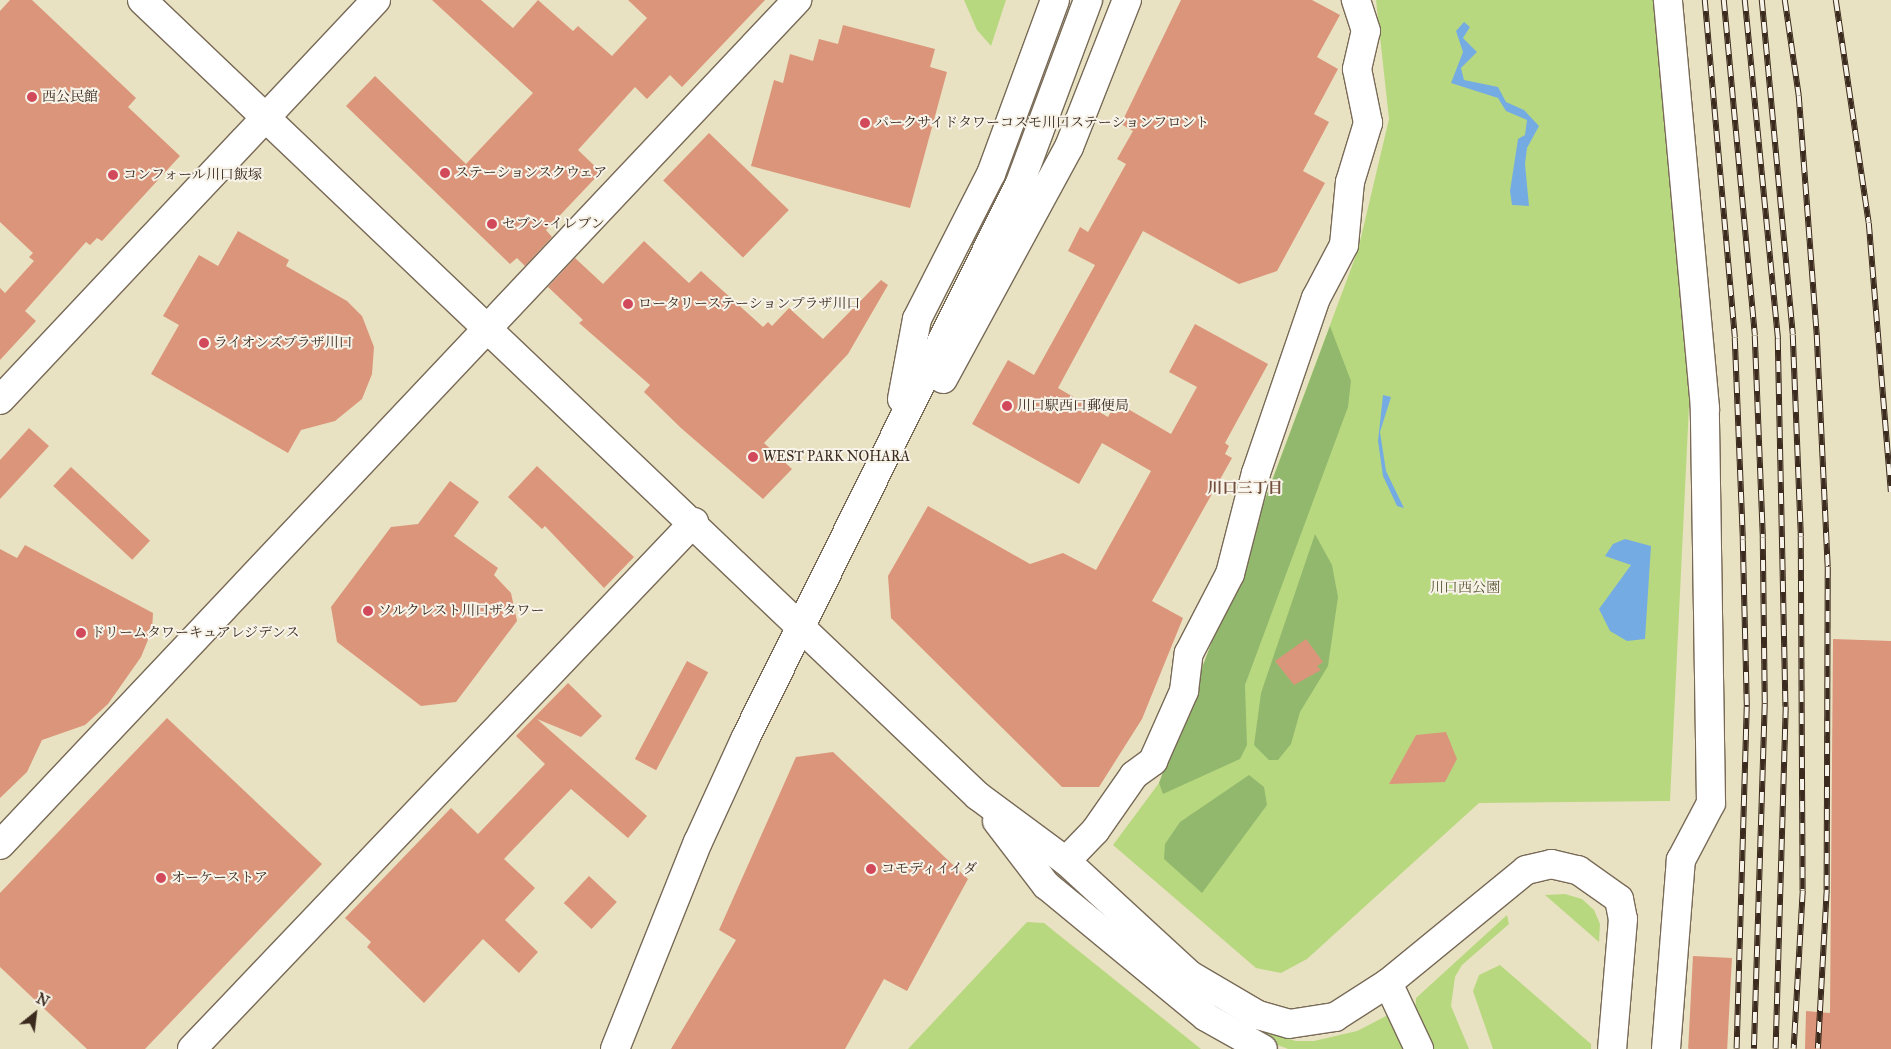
<!DOCTYPE html>
<html>
<head>
<meta charset="utf-8">
<style>
  body { margin:0 }
  #map { position:relative; width:1891px; height:1049px; overflow:hidden; background:#e9e2c2; font-family:"IM FELL Great Primer","Noto Serif JP",serif }
  div>[style] { position:absolute }
  .green>* { inset:0; background:#b8d880 }
  .forest>* { inset:0; background:#92b86e }
  .water>* { inset:0; background:#75abe3 }
  .building>* { inset:0; background:#db957a; transform-origin:0 0 }
  .roads { filter:drop-shadow(1px 0 #786a57) drop-shadow(-1px 0 #786a57) drop-shadow(0 1px #786a57) drop-shadow(0 -1px #786a57) }
  .minor>* { height:28px; margin:-14px; padding:0 14px; transform-origin:14px; border-radius:14px; background:#fff }
  .rail>* { height:5.5px; margin-top:-2.75px; transform-origin:0; background:repeating-linear-gradient(90deg,#f7f3e8 0 11px,#3b2a1e 0 22px); box-sizing:border-box; border-block:1px solid #3b2a1e }
  .dots>* { width:14px; height:14px; translate:-50% -50%; box-sizing:border-box; border:2px solid #f7f3e8; border-radius:50% }
  span { translate:-50% -50%; white-space:nowrap; text-align:center; line-height:1.15; -webkit-text-stroke:4px #f7f3e8; paint-order:stroke }
  .poi-label { font-size:14px; color:#3b2a1e }
  .left { translate:0 -50%; text-align:left }
  .park-label { font-size:14px; color:#5a5636 }
  .neighbourhood-label { font-size:15px; color:#734f3e; font-weight:700 }
  .north { position:absolute; left:10px; top:989px; width:50px; height:50px; -webkit-text-stroke:4px #f7f3e8; paint-order:stroke; rotate:29deg; font-size:14px; font-weight:700; line-height:20px; text-align:center; color:#3b2a1e }
  .north::after { content:''; display:block; margin:auto; width:18px; height:22px; background:#3b2a1e; clip-path:polygon(50% 0,100% 100%,50% 72%,0 100%) }
</style>
</head>
<body>
<div id="map">
  <div class="green">
    <i style="clip-path:polygon(964px 0,1006px 0,991px 46px,977px 30px)"></i>
    <i style="clip-path:polygon(1376px 0,1659px 0,1692px 344px,1670px 801px,1479px 803px,1307px 959px,1281px 973px,1256px 968px,1113px 845px,1159px 783px,1358px 250px,1389px 119px)"></i>
    <i style="clip-path:polygon(1084px 894px,1253px 1028px,1296px 1041px,1314px 1041px,1357px 1031px,1390px 1014px,1409px 1049px,1288px 1049px,1250px 1034px,1209px 1008px,1080px 898px)"></i>
    <i style="clip-path:polygon(1565px 894px,1582px 899px,1594px 910px,1600px 924px,1599px 942px,1545px 895px)"></i>
    <i style="clip-path:polygon(1507px 915px,1509px 924px,1462px 965px,1455px 977px,1451px 1006px,1469px 1049px,1432px 1049px,1415px 1011px,1416px 998px)"></i>
    <i style="clip-path:polygon(1027px 922px,1044px 923px,1201px 1049px,908px 1049px)"></i>
    <i style="clip-path:polygon(1500px 965px,1591px 1044px,1591px 1049px,1493px 1049px,1473px 991px,1479px 975px)"></i>
  </div>
  <div class="forest">
    <i style="clip-path:polygon(1330px 326px,1351px 381px,1348px 407px,1245px 685px,1247px 745px,1240px 759px,1163px 794px,1159px 783px)"></i>
    <i style="clip-path:polygon(1315px 534px,1332px 565px,1338px 597px,1328px 666px,1300px 712px,1291px 744px,1278px 760px,1269px 760px,1254px 745px,1261px 693px)"></i>
    <i style="clip-path:polygon(1249px 775px,1264px 787px,1267px 805px,1202px 893px,1164px 859px,1165px 844px,1180px 822px)"></i>
  </div>
  <div class="water">
    <i style="clip-path:polygon(1464px 22px,1470px 27px,1463px 38px,1477px 52px,1461px 68px,1464px 80px,1498px 87px,1506px 102px,1524px 110px,1539px 126px,1527px 148px,1525px 164px,1529px 206px,1512px 205px,1510px 191px,1518px 139px,1525px 135px,1527px 120px,1506px 111px,1498px 98px,1451px 83px,1463px 52px,1456px 31px)"></i>
    <i style="clip-path:polygon(1383px 395px,1391px 397px,1380px 432px,1386px 471px,1404px 508px,1397px 506px,1383px 476px,1378px 441px)"></i>
    <i style="clip-path:polygon(1625px 539px,1651px 546px,1645px 639px,1627px 641px,1610px 631px,1599px 609px,1631px 565px,1605px 556px,1613px 544px)"></i>
  </div>
  <div class="building">
    <i style="clip-path:polygon(10px 0,32px 0,136px 98px,128px 107px,180px 156px,102px 241px,97px 238px,90px 245px,86px 242px,25px 311px,36px 321px,0 360px,0 288px,5px 293px,34px 261px,29px 257px,33px 253px,0 222px,0 11px)"></i>
    <i style="clip-path:polygon(432px 0,481px 0,513px 28px,538px 0,573px 31px,578px 26px,612px 56px,647px 18px,628px 0,765px 0,682px 87px,670px 75px,647px 99px,635px 87px,578px 150px,601px 172px,546px 230px,552px 237px,525px 266px,517px 258px,510px 264px,346px 106px,375px 76px,466px 164px,533px 93px)"></i>
    <i style="clip-path:polygon(1181px 0,1312px 0,1340px 15px,1317px 57px,1338px 69px,1314px 114px,1329px 122px,1303px 171px,1325px 183px,1277px 271px,1239px 284px,1143px 231px,1058px 388px,1108px 417px,1116px 402px,1171px 434px,1197px 387px,1169px 372px,1195px 324px,1268px 364px,1225px 443px,1229px 446px,1225px 454px,1232px 458px,1152px 601px,1183px 618px,1142px 719px,1099px 787px,1062px 787px,891px 618px,888px 576px,928px 506px,1030px 564px,1063px 553px,1096px 570px,1151px 471px,1102px 443px,1079px 484px,972px 424px,1008px 360px,1034px 375px,1095px 265px,1068px 251px,1080px 227px,1088px 232px,1126px 164px,1117px 159px,1133px 131px,1121px 124px)"></i>
    <i style="clip-path:polygon(843px 25px,935px 49px,930px 67px,947px 72px,910px 208px,751px 166px,774px 80px,783px 83px,790px 54px,813px 61px,819px 39px,838px 44px)"></i>
    <i style="left:709px;top:133px;width:111px;height:66px;rotate:44deg"></i>
    <i style="clip-path:polygon(238px 231px,289px 260px,286px 266px,347px 301px,362px 316px,374px 347px,372px 374px,362px 399px,335px 421px,301px 430px,288px 453px,151px 374px,179px 325px,163px 316px,199px 255px,218px 266px)"></i>
    <i style="clip-path:polygon(644px 241px,689px 283px,701px 271px,763px 327px,768px 322px,772px 326px,789px 308px,823px 339px,881px 280px,888px 285px,848px 354px,764px 443px,792px 469px,763px 499px,681px 428px,644px 392px,650px 385px,579px 323px,583px 320px,548px 287px,575px 258px,603px 284px)"></i>
    <i style="clip-path:polygon(29px 428px,49px 446px,0 499px,0 460px)"></i>
    <i style="clip-path:polygon(537px 466px,634px 557px,604px 588px,545px 526px,542px 529px,508px 497px)"></i>
    <i style="left:71px;top:467px;width:108px;height:26px;rotate:43deg"></i>
    <i style="clip-path:polygon(450px 481px,479px 502px,454px 536px,498px 568px,494px 575px,511px 593px,517px 621px,456px 702px,421px 706px,337px 642px,331px 607px,391px 527px,418px 524px)"></i>
    <i style="clip-path:polygon(25px 545px,153px 613px,152px 630px,141px 657px,108px 704px,85px 725px,42px 740px,27px 772px,0 798px,0 549px,17px 558px)"></i>
    <i style="clip-path:polygon(1306px 639px,1323px 662px,1317px 666px,1321px 670px,1294px 685px,1275px 661px)"></i>
    <i style="clip-path:polygon(1833px 639px,1891px 641px,1891px 1049px,1805px 1049px,1806px 1011px,1830px 1013px)"></i>
    <i style="left:687px;top:661px;width:24px;height:111px;rotate:28deg"></i>
    <i style="clip-path:polygon(568px 683px,602px 716px,581px 737px,537px 719px,647px 816px,628px 838px,571px 789px,504px 859px,535px 888px,505px 920px,538px 952px,519px 973px,483px 939px,424px 1003px,367px 947px,371px 942px,345px 918px,451px 808px,478px 834px,545px 764px,516px 736px)"></i>
    <i style="clip-path:polygon(167px 718px,322px 864px,145px 1049px,87px 1049px,0 967px,0 893px)"></i>
    <i style="clip-path:polygon(1446px 732px,1457px 759px,1445px 782px,1389px 784px,1416px 735px)"></i>
    <i style="clip-path:polygon(833px 752px,968px 879px,907px 991px,884px 979px,845px 1049px,671px 1049px,736px 940px,719px 930px,796px 757px)"></i>
    <i style="left:589px;top:876px;width:38px;height:37px;rotate:43deg"></i>
    <i style="left:1693px;top:956px;width:39px;height:93px;rotate:3deg"></i>
  </div>
  <div class="roads">
    <div class="minor">
      <i style="left:142px;top:0;width:1154px;rotate:43.6deg"></i>
      <i style="left:978px;top:796px;width:109px;rotate:36.5deg"></i>
      <i style="left:1066px;top:861px;width:168px;rotate:42.6deg"></i>
      <i style="left:1190px;top:975px;width:79px;rotate:30.5deg"></i>
      <i style="left:1258px;top:1015px;width:32px;rotate:16deg"></i>
      <i style="left:1289px;top:1024px;width:47px;rotate:-8.7deg"></i>
      <i style="left:1335px;top:1017px;width:63px;rotate:-32.7deg"></i>
      <i style="left:1388px;top:983px;width:178px;rotate:-39.3deg"></i>
      <i style="left:1526px;top:870px;width:26px;rotate:-13deg"></i>
      <i style="left:1551px;top:864px;width:28px;rotate:13deg"></i>
      <i style="left:1578px;top:870px;width:50px;rotate:35.3deg"></i>
      <i style="left:1619px;top:899px;width:20px;rotate:79deg"></i>
      <i style="left:1623px;top:919px;width:130px;rotate:94.8deg"></i>
      <i style="left:943px;top:379px;width:264px;rotate:-61.5deg"></i>
      <i style="left:1069px;top:147px;width:158px;rotate:-68.5deg"></i>
      <i style="left:902px;top:399px;width:81px;rotate:-79.4deg"></i>
      <i style="left:917px;top:319px;width:163px;rotate:-63deg"></i>
      <i style="left:991px;top:174px;width:185px;rotate:-69.8deg"></i>
      <i style="left:0;top:400px;width:549px;rotate:-46.77deg"></i>
      <i style="left:997px;top:821px;width:81px;rotate:52.6deg"></i>
      <i style="left:1046px;top:885px;width:207px;rotate:39.5deg"></i>
      <i style="left:1206px;top:1017px;width:65px;rotate:29.3deg"></i>
      <i style="left:0;top:845px;width:1162px;rotate:-46.67deg"></i>
      <i style="left:1066px;top:861px;width:42px;rotate:-46deg"></i>
      <i style="left:1095px;top:831px;width:68px;rotate:-55.1deg"></i>
      <i style="left:1134px;top:775px;width:24px;rotate:-36deg"></i>
      <i style="left:1153px;top:761px;width:77px;rotate:-66.1deg"></i>
      <i style="left:1184px;top:691px;width:38px;rotate:-83deg"></i>
      <i style="left:1189px;top:653px;width:89px;rotate:-62.6deg"></i>
      <i style="left:1230px;top:574px;width:104px;rotate:-75.6deg"></i>
      <i style="left:1256px;top:473px;width:185px;rotate:-71.1deg"></i>
      <i style="left:1316px;top:298px;width:60px;rotate:-62.2deg"></i>
      <i style="left:1344px;top:245px;width:63px;rotate:-84.6deg"></i>
      <i style="left:1350px;top:182px;width:62px;rotate:-73deg"></i>
      <i style="left:1368px;top:123px;width:55px;rotate:-101.5deg"></i>
      <i style="left:1357px;top:69px;width:39px;rotate:-77deg"></i>
      <i style="left:1366px;top:31px;width:33px;rotate:-108deg"></i>
      <i style="left:1388px;top:983px;width:73px;rotate:64.8deg"></i>
      <i style="left:192px;top:1049px;width:728px;rotate:-46.39deg"></i>
      <i style="left:615px;top:1049px;width:223px;rotate:-68.2deg"></i>
      <i style="left:698px;top:842px;width:115px;rotate:-65.4deg"></i>
      <i style="left:746px;top:737px;width:618px;rotate:-63.68deg"></i>
      <i style="left:1020px;top:183px;width:195px;rotate:-69.6deg"></i>
      <i style="left:1666px;top:1049px;width:190px;rotate:-85.5deg"></i>
      <i style="left:1681px;top:860px;width:64px;rotate:-62.2deg"></i>
      <i style="left:1711px;top:803px;width:395px;rotate:-90.9deg"></i>
      <i style="left:1705px;top:408px;width:410px;rotate:-95.2deg"></i>
    </div>
  </div>
  <div class="rail">
    <i style="left:1705px;top:0;width:339px;rotate:84.9deg"></i>
    <i style="left:1735px;top:338px;width:202px;rotate:87.7deg"></i>
    <i style="left:1743px;top:540px;width:167px;rotate:88.6deg"></i>
    <i style="left:1747px;top:707px;width:342px;rotate:91.7deg"></i>
    <i style="left:1724px;top:0;width:337px;rotate:84.7deg"></i>
    <i style="left:1755px;top:336px;width:202px;rotate:87.7deg"></i>
    <i style="left:1763px;top:538px;width:166px;rotate:89.3deg"></i>
    <i style="left:1765px;top:704px;width:345px;rotate:91.8deg"></i>
    <i style="left:1745px;top:0;width:341px;rotate:84.4deg"></i>
    <i style="left:1778px;top:339px;width:368px;rotate:88.8deg"></i>
    <i style="left:1786px;top:707px;width:342px;rotate:91.7deg"></i>
    <i style="left:1762px;top:0;width:336px;rotate:84.7deg"></i>
    <i style="left:1793px;top:335px;width:202px;rotate:87.7deg"></i>
    <i style="left:1801px;top:537px;width:354px;rotate:89.7deg"></i>
    <i style="left:1803px;top:891px;width:158px;rotate:93.3deg"></i>
    <i style="left:1785px;top:0;width:97px;rotate:81.7deg"></i>
    <i style="left:1799px;top:96px;width:240px;rotate:85.7deg"></i>
    <i style="left:1817px;top:335px;width:232px;rotate:87.3deg"></i>
    <i style="left:1828px;top:567px;width:323px;rotate:90.2deg"></i>
    <i style="left:1827px;top:890px;width:159px;rotate:93.2deg"></i>
    <i style="left:1836px;top:0;width:225px;rotate:81.6deg"></i>
    <i style="left:1869px;top:223px;width:270px;rotate:85.3deg"></i>
  </div>
  <div class="dots">
    <i style="left:32px;top:97px;background:#d1495b"></i>
    <i style="left:865px;top:123px;background:#d1495b"></i>
    <i style="left:445px;top:173px;background:#d1495b"></i>
    <i style="left:113px;top:175px;background:#d1495b"></i>
    <i style="left:492px;top:224px;background:#d1495b"></i>
    <i style="left:628px;top:304px;background:#d1495b"></i>
    <i style="left:204px;top:343px;background:#d1495b"></i>
    <i style="left:1007px;top:406px;background:#d1495b"></i>
    <i style="left:753px;top:457px;background:#d1495b"></i>
    <i style="left:368px;top:611px;background:#d1495b"></i>
    <i style="left:81px;top:633px;background:#d1495b"></i>
    <i style="left:871px;top:869px;background:#d1495b"></i>
    <i style="left:161px;top:878px;background:#d1495b"></i>
  </div>
  <div class="poi-label">
    <span class="left" style="left:42px;top:97px">西公民館</span>
    <span class="left" style="left:875px;top:123px">パークサイドタワーコスモ川口ステーションフロント</span>
    <span class="left" style="left:455px;top:173px">ステーションスクウェア</span>
    <span class="left" style="left:123px;top:175px">コンフォール川口飯塚</span>
    <span class="left" style="left:502px;top:224px">セブン-イレブン</span>
    <span class="left" style="left:638px;top:304px">ロータリーステーションプラザ川口</span>
    <span class="left" style="left:214px;top:343px">ライオンズプラザ川口</span>
    <span class="left" style="left:1017px;top:406px">川口駅西口郵便局</span>
    <span class="left" style="left:763px;top:457px">WEST PARK NOHARA</span>
    <span class="left" style="left:378px;top:611px">ソルクレスト川口ザタワー</span>
    <span class="left" style="left:91px;top:633px">ドリームタワーキュアレジデンス</span>
    <span class="left" style="left:881px;top:869px">コモディイイダ</span>
    <span class="left" style="left:171px;top:878px">オーケーストア</span>
  </div>
  <div class="park-label">
    <span style="left:1465px;top:588px">川口西公園</span>
  </div>
  <div class="neighbourhood-label">
    <span style="left:1245px;top:489px">川口三丁目</span>
  </div>
  <div class="north">N</div>
</div>
</body>
</html>
